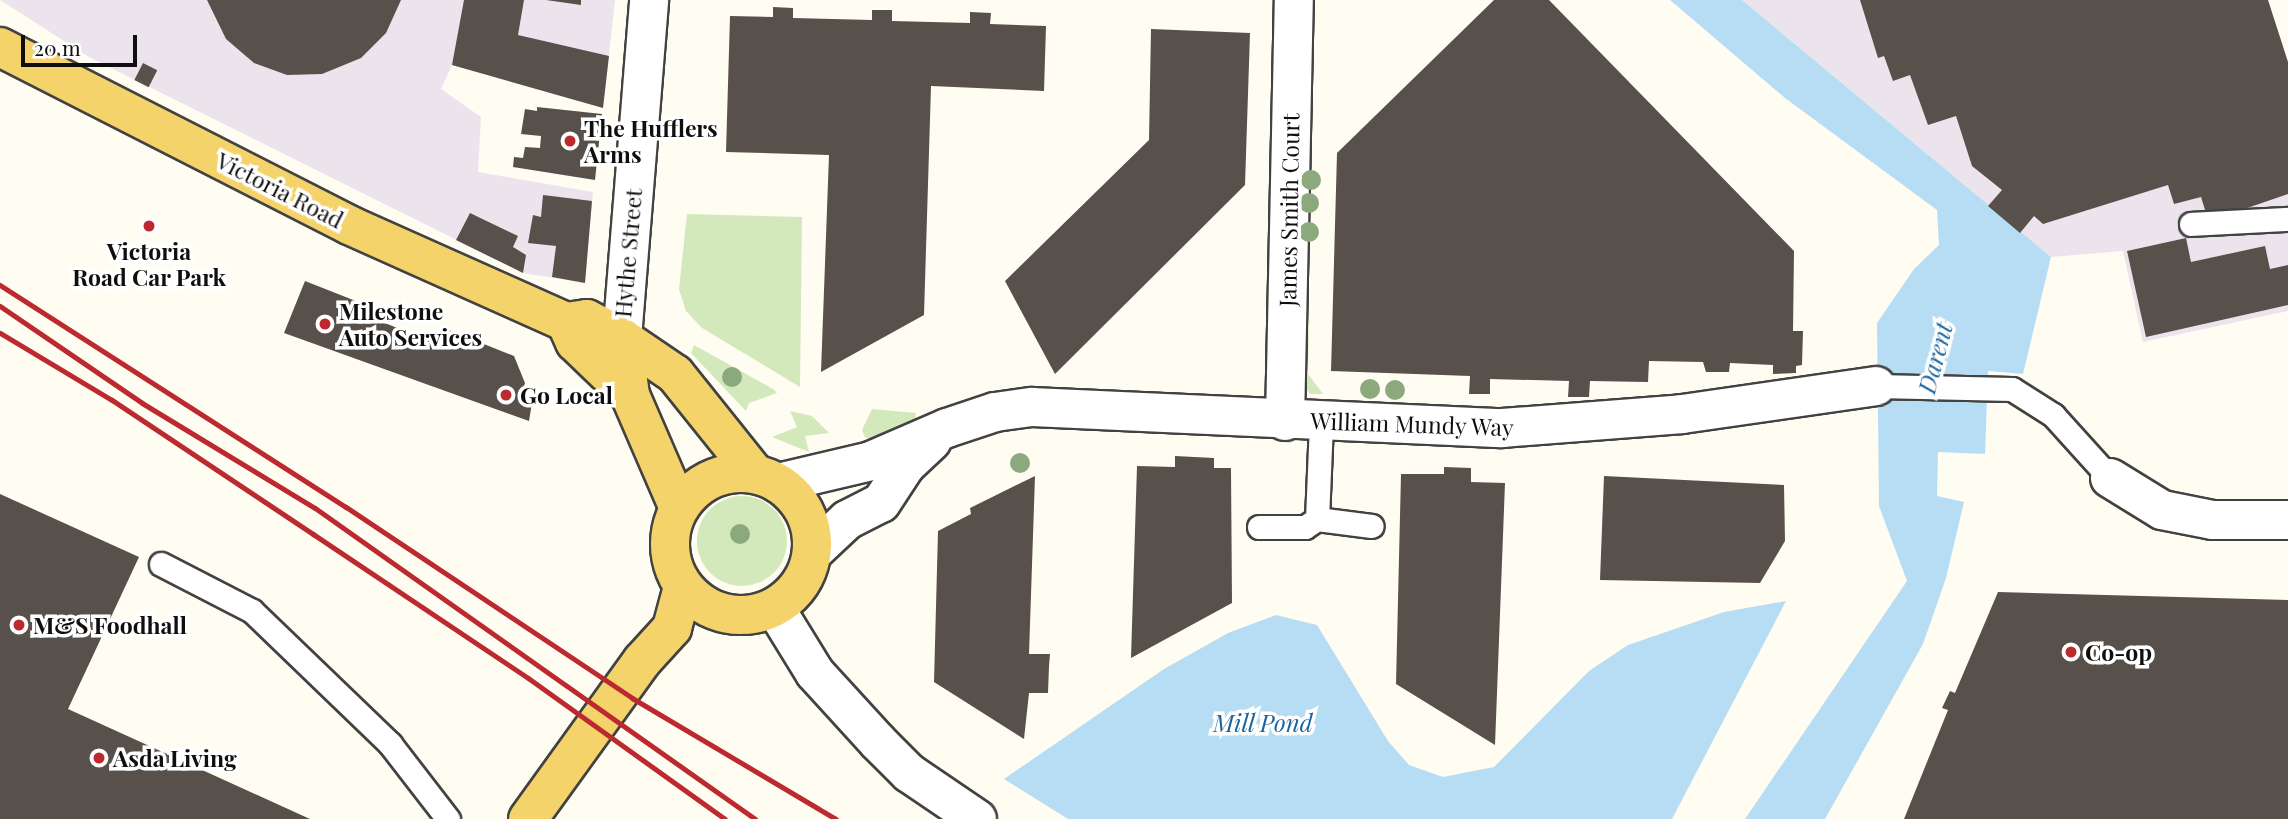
<!DOCTYPE html>
<html>
<head>
<meta charset="utf-8">
<style>
  body { margin:0 }
  #map { position:relative; width:2288px; height:819px; overflow:hidden; background:#fffcf1; font-family:"Playfair Display",serif }
  div>[style] { position:absolute }
  .industrial>* { inset:0; background:#ece4ed }
  .green>* { inset:0; background:#d3e9bb }
  .round { border-radius:50% }
  .water>* { inset:0; background:#b7ddf5 }
  .building>* { inset:0; background:#57504b; transform-origin:0 0 }
  .roads { filter:drop-shadow(2px 0 #424242) drop-shadow(-2px 0 #424242) drop-shadow(0 2px #424242) drop-shadow(0 -2px #424242) }
  .service>* { height:23px; margin:-11.5px; padding:0 11.5px; transform-origin:11.5px; border-radius:11.5px; background:#fff }
  .minor>* { height:38px; margin:-19px; padding:0 19px; transform-origin:19px; border-radius:19px; background:#fff }
  .tertiary>* { height:38px; margin:-19px; padding:0 19px; transform-origin:19px; border-radius:19px; background:#fff }
  .primary>* { height:38px; margin:-19px; padding:0 19px; transform-origin:19px; border-radius:19px; background:#f4d36b }
  .primary>.ring { margin:-19px; padding:0; box-sizing:content-box; background:none; border:38px solid #f4d36b; border-radius:50% }
  .rail>* { height:5px; margin:-2.5px; padding:0 2.5px; transform-origin:2.5px; border-radius:2.5px; background:#bc2a30 }
  .trees>* { width:20px; height:20px; margin:-10px; border-radius:50%; background:#8ca97e }
  .dots>* { width:19px; height:19px; translate:-50% -50%; box-sizing:border-box; border:4px solid #fff; border-radius:50% }
  span { translate:-50% -50%; white-space:nowrap; text-align:center; line-height:1.15; -webkit-text-stroke:7px #fff; paint-order:stroke }
  .poi-label { font-size:23px; color:#0f0f0f; font-weight:700 }
  .left { translate:0 -50%; text-align:left }
  .street-label { font-size:23px; color:#0f0f0f }
  .water-label { font-size:24px; color:#1b649e; font-style:italic }
  .scale { position:absolute; left:21px; top:35px; width:116px; height:32px; box-sizing:border-box; border:4px solid #0f0f0f; border-top:0; padding-left:9px; font-size:21px; line-height:24px; white-space:nowrap; color:#0f0f0f; -webkit-text-stroke:5px #fff; paint-order:stroke }
</style>
</head>
<body>
<div id="map">
  <div class="industrial">
    <i style="clip-path:polygon(0 0,615px 0,603px 108px,452px 65px,441px 89px,481px 117px,478px 172px,593px 192px,585px 283px,523px 273px,89px 57px)"></i>
    <i style="clip-path:polygon(1742px 0,2268px 0,2288px 62px,2288px 311px,2143px 342px,2123px 251px,2051px 257px)"></i>
  </div>
  <div class="green">
    <i style="clip-path:polygon(687px 214px,802px 217px,800px 387px,702px 328px,686px 311px,679px 289px)"></i>
    <i style="clip-path:polygon(1309px 312px,1308px 374px,1323px 394px,1310px 394px,1303px 384px)"></i>
    <i style="clip-path:polygon(694px 345px,773px 389px,777px 393px,749px 403px,746px 411px,691px 353px)"></i>
    <i style="clip-path:polygon(872px 409px,916px 413px,914px 424px,873px 440px,865px 437px,862px 430px)"></i>
    <i style="clip-path:polygon(790px 411px,812px 416px,829px 433px,805px 436px,809px 452px,772px 437px,797px 427px)"></i>
    <i class="round" style="left:697px;top:496px;width:90px;height:90px"></i>
  </div>
  <div class="water">
    <i style="clip-path:polygon(1670px 0,1742px 0,2051px 257px,2023px 374px,1988px 371px,1985px 454px,1938px 452px,1937px 496px,1964px 502px,1946px 578px,1923px 644px,1825px 819px,1745px 819px,1907px 581px,1879px 506px,1877px 323px,1914px 269px,1939px 245px,1937px 210px,1785px 98px)"></i>
    <i style="clip-path:polygon(1786px 601px,1672px 819px,1068px 819px,1004px 779px,1164px 669px,1228px 633px,1276px 615px,1317px 625px,1388px 741px,1409px 765px,1443px 777px,1494px 767px,1589px 671px,1628px 645px,1724px 612px)"></i>
  </div>
  <div class="building">
    <i style="clip-path:polygon(207px 0,401px 0,386px 33px,361px 58px,322px 74px,287px 75px,254px 63px,226px 39px)"></i>
    <i style="clip-path:polygon(464px 0,524px 0,518px 35px,609px 56px,603px 108px,452px 65px)"></i>
    <i style="clip-path:polygon(546px 0,581px 0,581px 5px)"></i>
    <i style="clip-path:polygon(1494px 0,1549px 0,1794px 251px,1793px 331px,1803px 331px,1802px 365px,1796px 366px,1796px 373px,1773px 374px,1773px 365px,1730px 363px,1729px 372px,1706px 372px,1703px 362px,1649px 361px,1648px 382px,1590px 381px,1589px 397px,1568px 397px,1569px 381px,1490px 379px,1490px 394px,1469px 394px,1470px 376px,1331px 371px,1337px 153px)"></i>
    <i style="clip-path:polygon(1860px 0,2268px 0,2288px 62px,2288px 194px,2221px 217px,2219px 209px,2206px 213px,2201px 197px,2174px 204px,2168px 185px,2043px 224px,2034px 216px,2020px 233px,1988px 206px,2002px 190px,1972px 166px,1956px 116px,1928px 125px,1910px 75px,1893px 81px,1884px 56px,1878px 58px)"></i>
    <i style="clip-path:polygon(773px 7px,793px 8px,793px 18px,872px 20px,872px 10px,892px 10px,892px 21px,970px 23px,970px 12px,991px 13px,990px 24px,1046px 26px,1044px 91px,931px 86px,924px 315px,821px 372px,829px 155px,726px 152px,730px 16px,773px 17px)"></i>
    <i style="clip-path:polygon(1151px 29px,1250px 33px,1245px 185px,1055px 374px,1005px 281px,1149px 140px)"></i>
    <i style="left:143px;top:63px;width:16px;height:19px;rotate:27deg"></i>
    <i style="clip-path:polygon(537px 107px,602px 114px,595px 180px,513px 167px,514px 157px,523px 158px,525px 147px,540px 148px,541px 136px,521px 134px,525px 109px,537px 111px)"></i>
    <i style="clip-path:polygon(543px 195px,592px 201px,585px 283px,552px 277px,556px 246px,528px 243px,533px 215px,541px 217px)"></i>
    <i style="clip-path:polygon(470px 213px,518px 236px,513px 247px,526px 255px,523px 273px,456px 240px)"></i>
    <i style="clip-path:polygon(2186px 238px,2191px 262px,2265px 246px,2270px 269px,2288px 265px,2288px 305px,2146px 337px,2127px 251px)"></i>
    <i style="clip-path:polygon(305px 281px,371px 307px,367px 316px,438px 344px,444px 328px,514px 356px,525px 383px,522px 393px,533px 397px,529px 421px,284px 333px)"></i>
    <i style="clip-path:polygon(1175px 456px,1214px 458px,1214px 468px,1231px 468px,1232px 603px,1131px 658px,1137px 466px,1175px 467px)"></i>
    <i style="clip-path:polygon(1444px 467px,1471px 468px,1471px 482px,1505px 483px,1495px 745px,1396px 684px,1401px 474px,1444px 474px)"></i>
    <i style="clip-path:polygon(1035px 476px,1029px 654px,1050px 654px,1049px 666px,1048px 693px,1029px 693px,1024px 739px,934px 682px,938px 531px,971px 514px,970px 508px)"></i>
    <i style="clip-path:polygon(1604px 476px,1784px 485px,1785px 541px,1760px 583px,1600px 580px)"></i>
    <i style="clip-path:polygon(0 494px,139px 557px,68px 709px,310px 819px,0 819px)"></i>
    <i style="clip-path:polygon(1998px 592px,2288px 600px,2288px 819px,1904px 819px,1948px 710px,1942px 708px,1950px 691px,1955px 693px)"></i>
  </div>
  <div class="roads">
    <div class="service">
      <i style="left:2191px;top:224px;width:97px;rotate:-3deg"></i>
      <i style="left:1876px;top:386px;width:136px;rotate:1.3deg"></i>
      <i style="left:2012px;top:389px;width:49px;rotate:32.4deg"></i>
      <i style="left:2053px;top:415px;width:85px;rotate:47.9deg"></i>
      <i style="left:1317px;top:519px;width:55px;rotate:7.3deg"></i>
      <i style="left:1259px;top:527px;width:46px"></i>
      <i style="left:1305px;top:527px;width:14px;rotate:-34deg"></i>
      <i style="left:1317px;top:519px;width:97px;rotate:-87.6deg"></i>
      <i style="left:161px;top:564px;width:102px;rotate:27.3deg"></i>
      <i style="left:252px;top:611px;width:192px;rotate:43.9deg"></i>
      <i style="left:390px;top:744px;width:95px;rotate:52.3deg"></i>
    </div>
    <div class="minor">
      <i style="left:622px;top:338px;width:339px;rotate:-85.4deg"></i>
      <i style="left:1285px;top:421px;width:421px;rotate:-88.8deg"></i>
      <i style="left:2110px;top:478px;width:61px;rotate:31.6deg"></i>
      <i style="left:2162px;top:510px;width:51px;rotate:11.3deg"></i>
      <i style="left:2212px;top:520px;width:76px"></i>
      <i style="left:778px;top:483px;width:96px;rotate:-13.3deg"></i>
      <i style="left:871px;top:461px;width:83px;rotate:-23.5deg"></i>
      <i style="left:947px;top:428px;width:51px;rotate:-18.4deg"></i>
      <i style="left:995px;top:412px;width:37px;rotate:-8deg"></i>
      <i style="left:1032px;top:407px;width:470px;rotate:2.6deg"></i>
      <i style="left:1502px;top:428px;width:181px;rotate:-4.4deg"></i>
      <i style="left:1682px;top:414px;width:196px;rotate:-8.2deg"></i>
      <i style="left:812px;top:553px;width:48px;rotate:-43.3deg"></i>
      <i style="left:847px;top:520px;width:38px;rotate:-27deg"></i>
      <i style="left:881px;top:503px;width:45px;rotate:-56.7deg"></i>
      <i style="left:906px;top:465px;width:35px;rotate:-43deg"></i>
    </div>
    <div class="tertiary">
      <i style="left:775px;top:608px;width:76px;rotate:58.4deg"></i>
      <i style="left:815px;top:673px;width:93px;rotate:47.6deg"></i>
      <i style="left:878px;top:742px;width:44px;rotate:45deg"></i>
      <i style="left:909px;top:773px;width:82px;rotate:34.1deg"></i>
    </div>
    <div class="primary">
      <i style="left:0;top:47px;width:392px;rotate:27deg"></i>
      <i style="left:349px;top:225px;width:238px;rotate:24.1deg"></i>
      <i style="left:566px;top:322px;width:21px;rotate:-8deg"></i>
      <i style="left:587px;top:319px;width:40px;rotate:28deg"></i>
      <i style="left:622px;top:338px;width:64px;rotate:34.2deg"></i>
      <i style="left:675px;top:374px;width:128px;rotate:51.3deg"></i>
      <i style="left:566px;top:322px;width:22px;rotate:66deg"></i>
      <i style="left:575px;top:342px;width:76px;rotate:43.9deg"></i>
      <i style="left:622px;top:338px;width:58px;rotate:82deg"></i>
      <i style="left:630px;top:395px;width:123px;rotate:66.6deg"></i>
      <i class="ring" style="left:670px;top:473px;width:104px;height:104px"></i>
      <i style="left:528px;top:819px;width:195px;rotate:-54.2deg"></i>
      <i style="left:642px;top:661px;width:45px;rotate:-47.7deg"></i>
      <i style="left:672px;top:628px;width:42px;rotate:-75deg"></i>
    </div>
  </div>
  <div class="rail">
    <i style="left:0;top:285px;width:411px;rotate:32.7deg"></i>
    <i style="left:346px;top:507px;width:344px;rotate:33.7deg"></i>
    <i style="left:632px;top:698px;width:237px;rotate:30.7deg"></i>
    <i style="left:0;top:306px;width:172px;rotate:34.3deg"></i>
    <i style="left:142px;top:403px;width:202px;rotate:31.3deg"></i>
    <i style="left:315px;top:508px;width:539px;rotate:35.25deg"></i>
    <i style="left:0;top:333px;width:131px;rotate:30.9deg"></i>
    <i style="left:112px;top:400px;width:242px;rotate:33.7deg"></i>
    <i style="left:313px;top:534px;width:259px;rotate:33.8deg"></i>
    <i style="left:528px;top:678px;width:242px;rotate:35.6deg"></i>
  </div>
  <div class="trees">
    <i style="left:1311px;top:180px"></i>
    <i style="left:1309px;top:203px"></i>
    <i style="left:1309px;top:232px"></i>
    <i style="left:732px;top:377px"></i>
    <i style="left:1370px;top:389px"></i>
    <i style="left:1395px;top:390px"></i>
    <i style="left:1020px;top:463px"></i>
    <i style="left:740px;top:534px"></i>
  </div>
  <div class="dots">
    <i style="left:570px;top:141px;background:#bc2a30"></i>
    <i style="left:149px;top:226px;background:#bc2a30"></i>
    <i style="left:325px;top:324px;background:#bc2a30"></i>
    <i style="left:506px;top:395px;background:#bc2a30"></i>
    <i style="left:19px;top:625px;background:#bc2a30"></i>
    <i style="left:2071px;top:652px;background:#bc2a30"></i>
    <i style="left:99px;top:758px;background:#bc2a30"></i>
  </div>
  <div class="poi-label">
    <span class="left" style="left:584px;top:141px">The Hufflers<br>Arms</span>
    <span style="left:149px;top:264px">Victoria<br>Road Car Park</span>
    <span class="left" style="left:339px;top:324px">Milestone<br>Auto Services</span>
    <span class="left" style="left:520px;top:395px">Go Local</span>
    <span class="left" style="left:33px;top:625px">M&amp;S Foodhall</span>
    <span class="left" style="left:2085px;top:652px">Co-op</span>
    <span class="left" style="left:113px;top:758px">Asda Living</span>
  </div>
  <div class="street-label">
    <span style="left:280px;top:190px;rotate:27deg">Victoria Road</span>
    <span style="left:1289px;top:210px;rotate:-89deg">James Smith Court</span>
    <span style="left:628px;top:253px;rotate:-85deg">Hythe Street</span>
    <span style="left:1412px;top:424px;rotate:2deg">William Mundy Way</span>
  </div>
  <div class="water-label">
    <span style="left:1935px;top:358px;rotate:-75deg">Darent</span>
    <span style="left:1263px;top:723px">Mill Pond</span>
  </div>
  <div class="scale">20 m</div>
</div>
</body>
</html>
